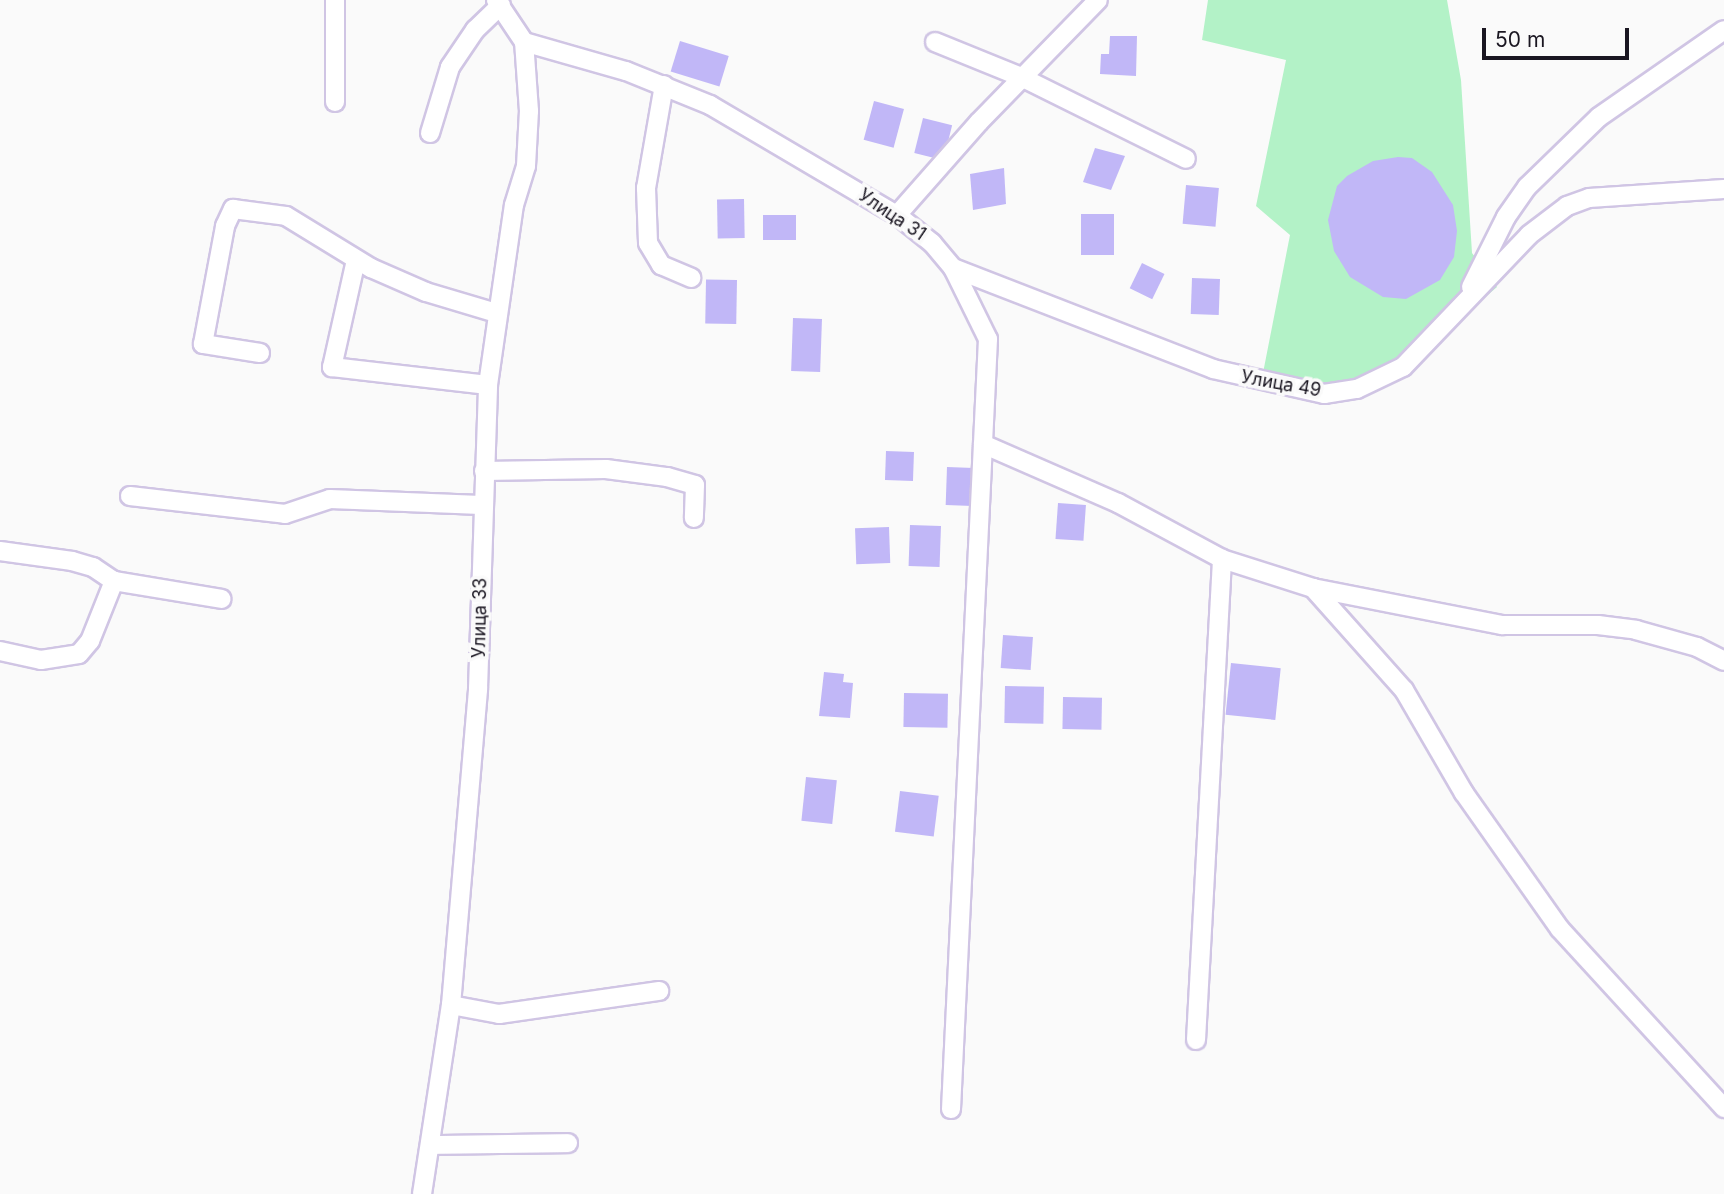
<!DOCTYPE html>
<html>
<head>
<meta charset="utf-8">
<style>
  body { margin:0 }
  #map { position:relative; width:1724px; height:1194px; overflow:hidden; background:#fafafa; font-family:Inter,sans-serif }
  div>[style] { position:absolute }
  .green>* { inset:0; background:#b3f2c7 }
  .building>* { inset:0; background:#c1b7f7; transform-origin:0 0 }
  .roads { filter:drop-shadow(2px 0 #d0c5e4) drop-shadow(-2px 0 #d0c5e4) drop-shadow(0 2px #d0c5e4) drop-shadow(0 -2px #d0c5e4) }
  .street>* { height:18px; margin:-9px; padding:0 9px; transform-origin:9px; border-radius:9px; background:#fff }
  span { translate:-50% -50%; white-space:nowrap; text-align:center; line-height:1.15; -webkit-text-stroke:7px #fafafa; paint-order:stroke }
  .street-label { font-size:18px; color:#1a1621 }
  .scale { position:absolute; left:1482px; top:28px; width:147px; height:32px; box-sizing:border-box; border:4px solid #1a1621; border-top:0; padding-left:9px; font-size:21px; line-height:24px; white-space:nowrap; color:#1a1621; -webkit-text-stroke:5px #fafafa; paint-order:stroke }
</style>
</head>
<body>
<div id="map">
  <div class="green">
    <i style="clip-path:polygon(1208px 0,1447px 0,1461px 80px,1472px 253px,1497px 287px,1420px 353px,1324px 394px,1262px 378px,1290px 235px,1256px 206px,1286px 60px,1202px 40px)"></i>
  </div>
  <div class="building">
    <i style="clip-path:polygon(1110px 36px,1137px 36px,1136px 76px,1100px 74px,1101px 54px,1109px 54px)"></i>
    <i style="left:680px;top:41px;width:51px;height:32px;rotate:17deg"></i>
    <i style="left:874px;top:101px;width:31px;height:40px;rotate:15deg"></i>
    <i style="left:923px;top:118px;width:30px;height:36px;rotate:14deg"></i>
    <i style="clip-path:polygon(1095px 148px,1125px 156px,1111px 190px,1083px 182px)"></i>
    <i style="clip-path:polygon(1398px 157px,1412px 158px,1432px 172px,1453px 205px,1457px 231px,1454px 257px,1440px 280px,1406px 299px,1383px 297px,1350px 277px,1334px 251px,1328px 220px,1337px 186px,1347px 176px,1373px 161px)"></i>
    <i style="clip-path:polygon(1004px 168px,1006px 204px,973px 210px,970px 174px)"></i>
    <i style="left:1186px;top:185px;width:33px;height:39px;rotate:5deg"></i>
    <i style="left:744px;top:199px;width:39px;height:27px;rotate:89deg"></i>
    <i style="left:1081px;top:214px;width:33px;height:41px"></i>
    <i style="left:796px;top:215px;width:25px;height:33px;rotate:90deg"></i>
    <i style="left:1142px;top:263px;width:25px;height:28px;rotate:26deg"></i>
    <i style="left:1192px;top:278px;width:28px;height:36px;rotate:2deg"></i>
    <i style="left:737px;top:280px;width:44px;height:31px;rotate:91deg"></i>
    <i style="left:793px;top:318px;width:29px;height:53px;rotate:2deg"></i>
    <i style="left:886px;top:451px;width:28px;height:29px;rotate:2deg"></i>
    <i style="left:947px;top:467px;width:27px;height:38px;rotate:2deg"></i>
    <i style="left:1058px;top:503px;width:28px;height:36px;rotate:4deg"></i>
    <i style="left:910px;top:525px;width:31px;height:41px;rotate:2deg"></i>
    <i style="left:889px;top:527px;width:36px;height:34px;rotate:88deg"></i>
    <i style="left:1003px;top:635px;width:30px;height:33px;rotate:4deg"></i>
    <i style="left:1231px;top:663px;width:50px;height:52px;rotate:6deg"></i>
    <i style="clip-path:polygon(824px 672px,844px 674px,843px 682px,853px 683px,850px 718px,819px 716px)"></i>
    <i style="left:1005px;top:686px;width:39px;height:37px;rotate:1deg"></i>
    <i style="left:904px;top:693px;width:44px;height:34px;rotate:1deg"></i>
    <i style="left:1063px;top:697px;width:39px;height:32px;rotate:1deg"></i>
    <i style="left:806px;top:777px;width:31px;height:44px;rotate:6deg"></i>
    <i style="left:900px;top:791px;width:39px;height:41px;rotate:7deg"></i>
  </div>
  <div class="roads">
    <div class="street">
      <i style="left:335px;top:0;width:102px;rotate:90deg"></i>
      <i style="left:496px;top:0;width:50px;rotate:56.3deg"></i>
      <i style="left:524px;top:42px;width:106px;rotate:15.9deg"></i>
      <i style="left:626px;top:71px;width:91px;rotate:22deg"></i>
      <i style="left:710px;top:105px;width:217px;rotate:30.5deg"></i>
      <i style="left:897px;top:215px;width:45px;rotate:38.7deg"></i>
      <i style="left:932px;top:243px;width:33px;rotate:50deg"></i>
      <i style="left:953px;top:268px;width:79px;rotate:63.8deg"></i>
      <i style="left:988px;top:339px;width:771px;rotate:92.75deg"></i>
      <i style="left:935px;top:42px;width:93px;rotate:22.1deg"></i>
      <i style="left:1021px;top:77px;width:184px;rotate:26.4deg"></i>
      <i style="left:664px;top:85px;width:105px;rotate:99.9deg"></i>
      <i style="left:646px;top:188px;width:55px;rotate:87.9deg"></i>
      <i style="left:648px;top:243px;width:26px;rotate:59deg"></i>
      <i style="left:661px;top:265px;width:33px;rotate:23deg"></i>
      <i style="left:430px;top:133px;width:69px;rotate:-73.1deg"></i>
      <i style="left:450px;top:67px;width:45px;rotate:-56deg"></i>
      <i style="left:475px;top:30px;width:36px;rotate:-44deg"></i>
      <i style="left:897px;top:215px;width:124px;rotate:-48.6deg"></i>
      <i style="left:979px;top:122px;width:170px;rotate:-45.7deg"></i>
      <i style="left:356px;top:260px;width:110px;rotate:102.6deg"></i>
      <i style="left:332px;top:367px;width:157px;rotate:6.6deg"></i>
      <i style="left:953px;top:268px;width:279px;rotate:21.2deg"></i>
      <i style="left:1213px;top:369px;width:114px;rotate:12.7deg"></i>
      <i style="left:1324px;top:394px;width:33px;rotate:-9deg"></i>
      <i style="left:1357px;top:389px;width:51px;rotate:-25.6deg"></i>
      <i style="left:1403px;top:367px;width:182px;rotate:-46.3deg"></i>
      <i style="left:1529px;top:235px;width:48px;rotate:-37.3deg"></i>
      <i style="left:1567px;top:206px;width:23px;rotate:-20deg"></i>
      <i style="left:1589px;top:198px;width:135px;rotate:-3.8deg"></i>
      <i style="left:1471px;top:287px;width:78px;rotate:-63.4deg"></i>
      <i style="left:1506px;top:217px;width:37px;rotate:-55deg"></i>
      <i style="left:1527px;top:187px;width:100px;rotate:-44.2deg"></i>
      <i style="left:1599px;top:117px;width:152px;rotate:-34.8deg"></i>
      <i style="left:260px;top:353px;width:58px;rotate:-171deg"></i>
      <i style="left:203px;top:344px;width:120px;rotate:-79.4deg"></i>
      <i style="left:225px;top:226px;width:19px;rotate:-65deg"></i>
      <i style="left:233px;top:209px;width:53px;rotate:7.5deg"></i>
      <i style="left:286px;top:216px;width:100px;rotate:31.5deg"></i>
      <i style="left:371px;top:268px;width:60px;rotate:23.6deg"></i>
      <i style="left:426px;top:292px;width:73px;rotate:16.7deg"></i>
      <i style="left:983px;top:444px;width:147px;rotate:23.6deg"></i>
      <i style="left:1118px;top:503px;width:118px;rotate:28.3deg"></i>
      <i style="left:1222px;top:559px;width:96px;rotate:17.7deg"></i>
      <i style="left:1313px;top:588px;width:193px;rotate:11.1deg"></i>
      <i style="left:1502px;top:625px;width:96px"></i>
      <i style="left:1598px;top:625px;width:38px;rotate:7deg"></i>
      <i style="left:1636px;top:630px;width:63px;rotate:15.6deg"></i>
      <i style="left:1697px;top:647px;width:30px;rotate:27deg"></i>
      <i style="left:484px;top:471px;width:122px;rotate:-0.9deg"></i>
      <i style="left:606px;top:469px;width:62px;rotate:7.5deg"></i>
      <i style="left:667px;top:477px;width:29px;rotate:16deg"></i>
      <i style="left:695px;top:485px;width:33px;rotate:92deg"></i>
      <i style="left:130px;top:496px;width:156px;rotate:6.6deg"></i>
      <i style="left:285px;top:514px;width:47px;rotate:-18.4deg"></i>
      <i style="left:330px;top:499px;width:151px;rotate:2.3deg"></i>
      <i style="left:0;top:551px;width:73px;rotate:7.9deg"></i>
      <i style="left:72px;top:561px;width:22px;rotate:16deg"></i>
      <i style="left:93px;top:567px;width:25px;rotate:34deg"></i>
      <i style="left:114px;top:581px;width:109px;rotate:9.5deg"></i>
      <i style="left:1313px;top:588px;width:137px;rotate:48.3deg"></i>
      <i style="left:1404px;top:690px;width:119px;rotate:59.8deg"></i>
      <i style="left:1464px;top:793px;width:166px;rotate:54.8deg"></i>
      <i style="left:1560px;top:929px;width:243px;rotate:47.5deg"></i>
      <i style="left:0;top:651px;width:42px;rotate:12.4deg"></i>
      <i style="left:41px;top:660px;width:38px;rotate:-9deg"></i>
      <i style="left:79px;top:654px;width:17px;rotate:-50deg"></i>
      <i style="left:90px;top:641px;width:65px;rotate:-68.2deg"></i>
      <i style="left:451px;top:1005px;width:49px;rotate:10.6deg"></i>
      <i style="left:499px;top:1014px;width:162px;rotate:-8.2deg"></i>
      <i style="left:1196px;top:1040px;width:482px;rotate:-86.9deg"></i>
      <i style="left:432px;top:1145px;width:136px;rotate:-0.8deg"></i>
      <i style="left:422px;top:1194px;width:191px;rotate:-81.3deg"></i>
      <i style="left:451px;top:1005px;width:317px;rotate:-85.1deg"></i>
      <i style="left:478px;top:689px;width:304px;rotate:-88.1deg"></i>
      <i style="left:488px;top:385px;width:182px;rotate:-81.8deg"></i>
      <i style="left:514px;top:205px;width:41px;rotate:-72.9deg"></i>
      <i style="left:526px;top:166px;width:55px;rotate:-86.9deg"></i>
      <i style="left:529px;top:111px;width:69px;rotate:-94.1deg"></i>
    </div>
  </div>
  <div class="street-label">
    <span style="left:892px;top:215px;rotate:34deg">Улица 31</span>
    <span style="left:1281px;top:384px;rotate:10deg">Улица 49</span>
    <span style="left:480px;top:618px;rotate:-89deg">Улица 33</span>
  </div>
  <div class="scale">50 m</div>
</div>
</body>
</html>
